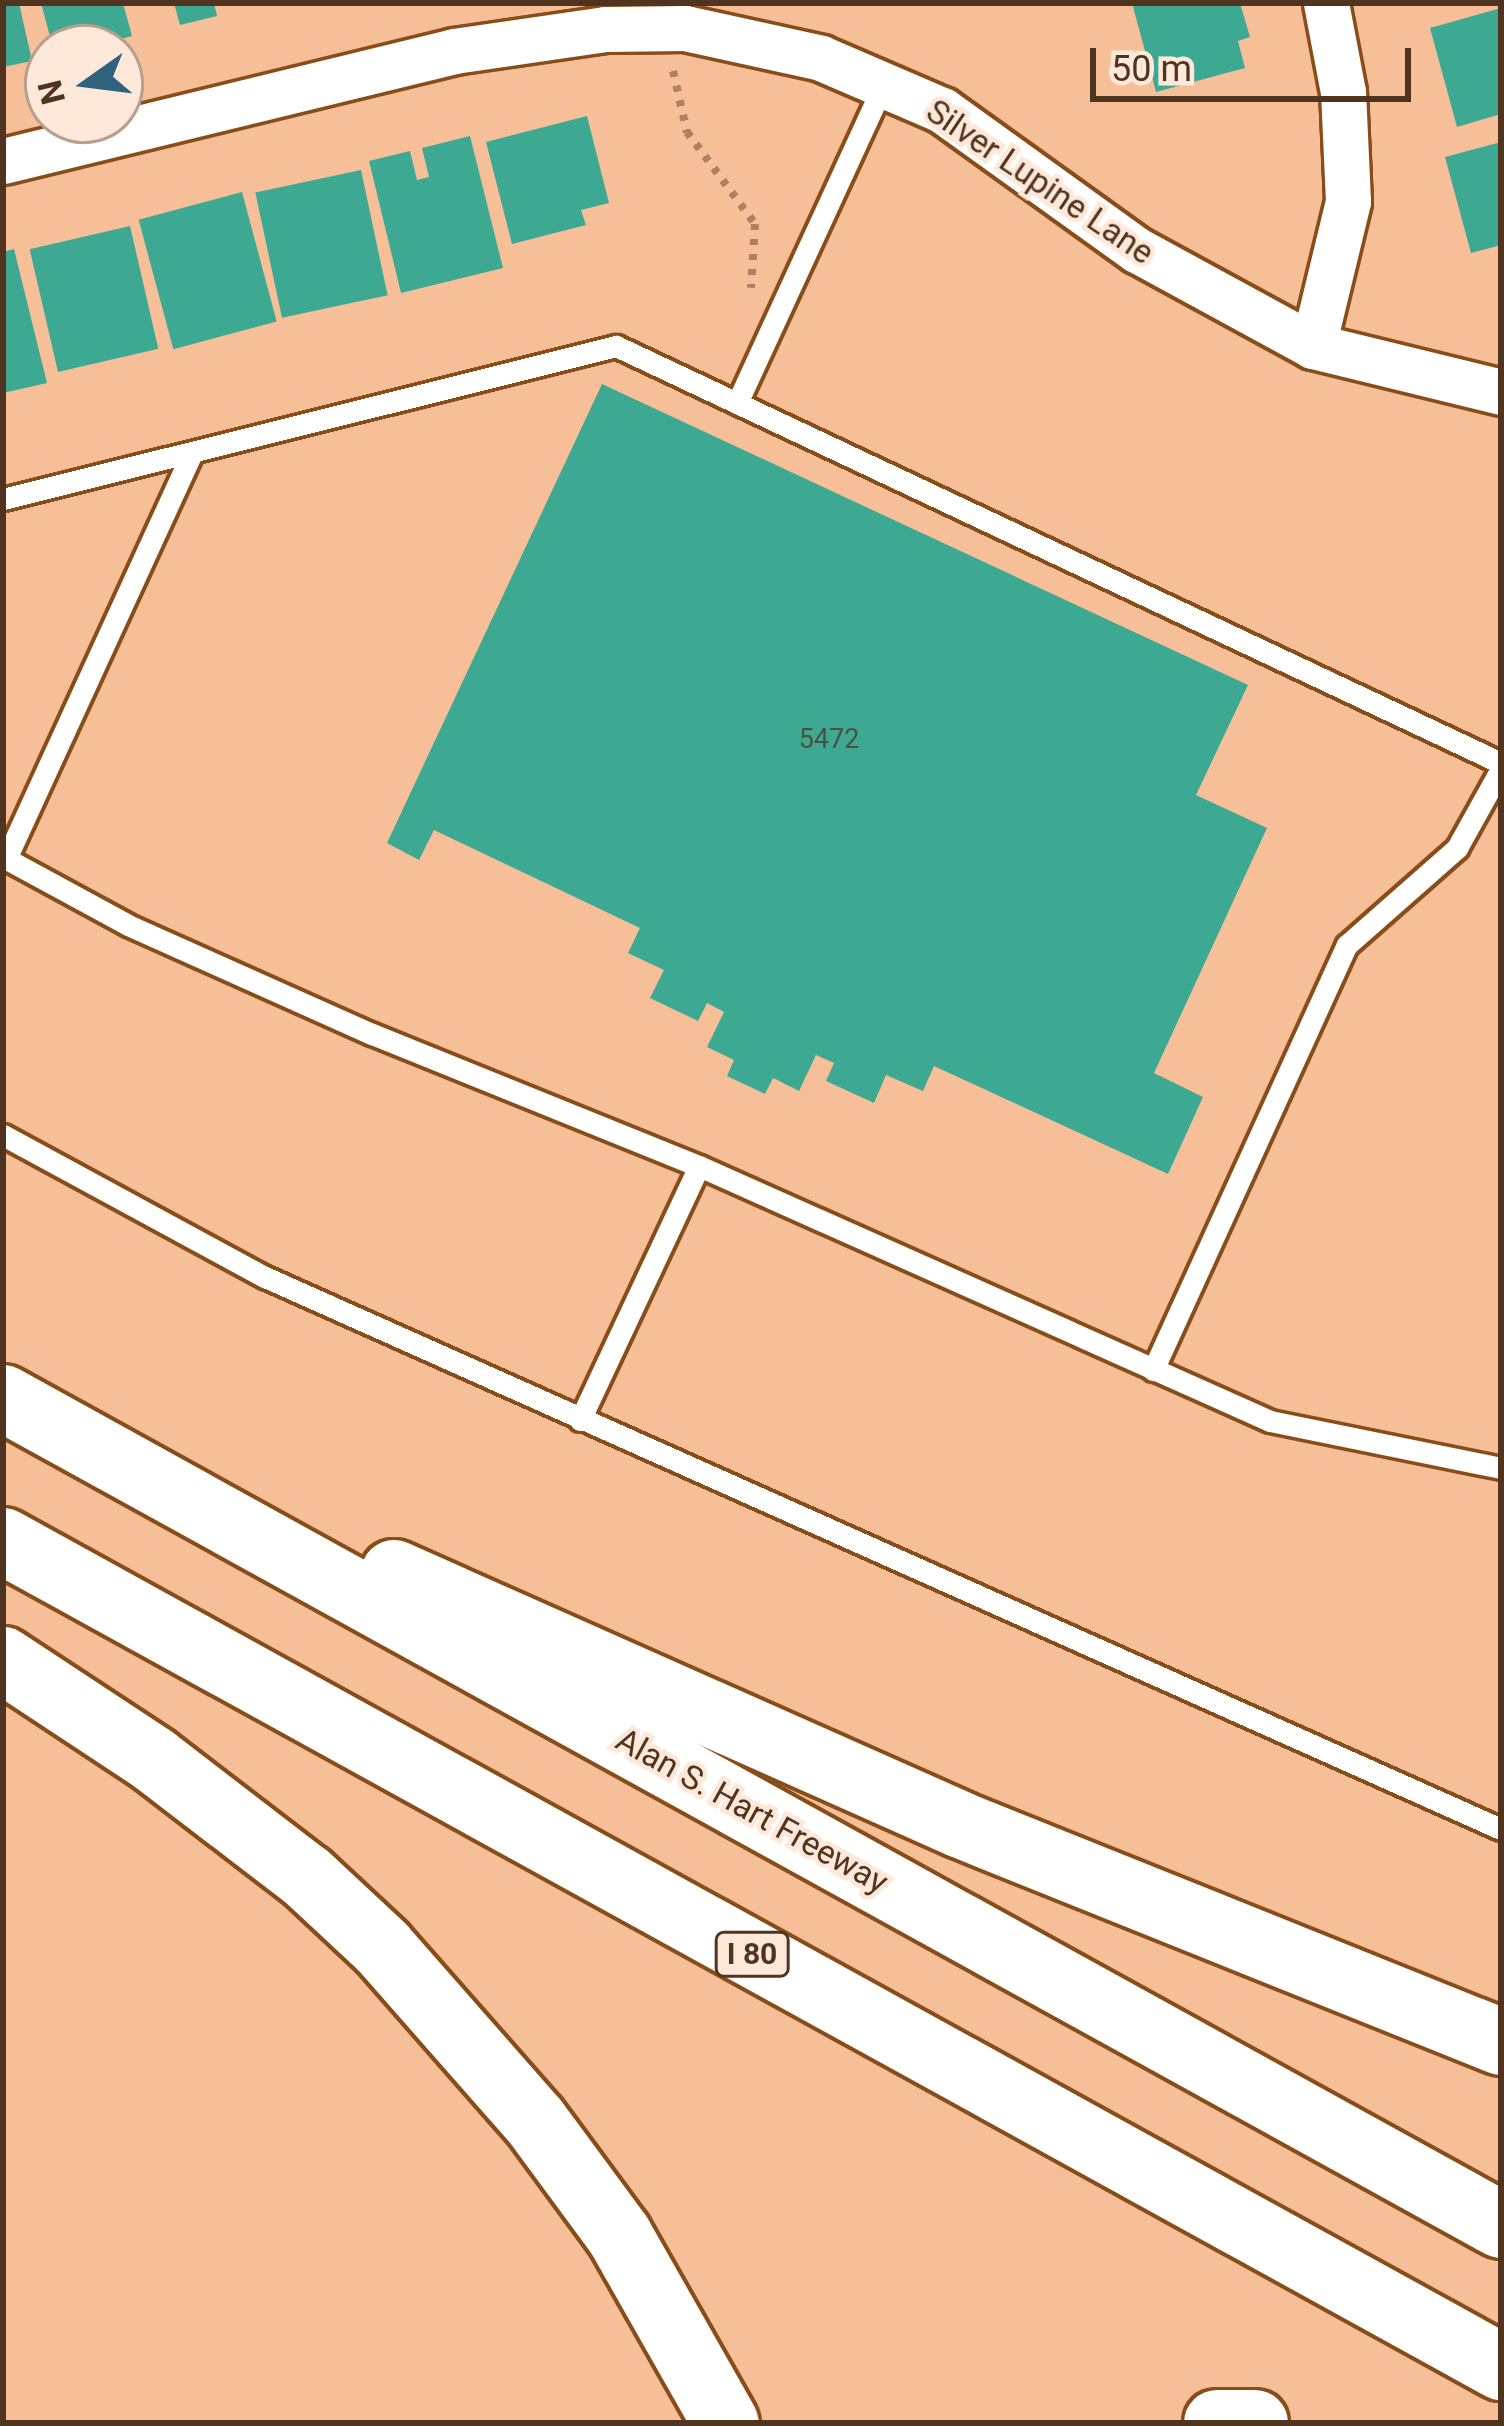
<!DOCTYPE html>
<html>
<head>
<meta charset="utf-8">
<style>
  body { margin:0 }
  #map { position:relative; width:1504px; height:2426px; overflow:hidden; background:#f6bf98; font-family:Roboto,sans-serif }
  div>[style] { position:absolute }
  .building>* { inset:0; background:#3ea993; transform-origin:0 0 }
  .path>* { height:8px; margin-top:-4px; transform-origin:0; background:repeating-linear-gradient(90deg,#ac8162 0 6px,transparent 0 15px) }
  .roads { filter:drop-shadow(3px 0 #894d19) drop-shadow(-3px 0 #894d19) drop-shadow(0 3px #894d19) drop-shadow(0 -3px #894d19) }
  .lane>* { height:21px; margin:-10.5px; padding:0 10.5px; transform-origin:10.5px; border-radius:10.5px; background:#fff }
  .street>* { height:45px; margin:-22.5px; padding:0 22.5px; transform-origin:22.5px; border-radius:22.5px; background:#fff }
  .highway>* { height:66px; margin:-33px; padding:0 33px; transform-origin:33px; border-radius:33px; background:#fff }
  span { translate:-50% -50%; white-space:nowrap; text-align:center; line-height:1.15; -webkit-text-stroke:9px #fee8d9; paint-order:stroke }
  .number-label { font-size:27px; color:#4c513c }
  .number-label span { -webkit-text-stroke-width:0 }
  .shield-label span { padding:3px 9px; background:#fee8d9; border:3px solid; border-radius:9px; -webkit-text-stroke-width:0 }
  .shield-label { font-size:30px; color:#50341f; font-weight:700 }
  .street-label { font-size:33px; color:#50341f }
  .frame { position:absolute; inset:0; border:6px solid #50341f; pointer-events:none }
  .north { position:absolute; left:24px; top:24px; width:120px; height:120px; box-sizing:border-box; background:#fee8d9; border:3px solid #b8a08f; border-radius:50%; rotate:256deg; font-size:33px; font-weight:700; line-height:48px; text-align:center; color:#50341f }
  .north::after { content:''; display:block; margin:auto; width:42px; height:54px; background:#2f627f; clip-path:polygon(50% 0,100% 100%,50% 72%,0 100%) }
  .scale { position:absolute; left:1090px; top:48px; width:321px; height:54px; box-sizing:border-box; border:6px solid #50341f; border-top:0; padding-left:15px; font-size:36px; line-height:42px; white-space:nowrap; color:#50341f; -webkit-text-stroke:9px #fee8d9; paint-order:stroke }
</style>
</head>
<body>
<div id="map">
  <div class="building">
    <i style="clip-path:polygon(3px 3px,19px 3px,32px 61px,3px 67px)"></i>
    <i style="clip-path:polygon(41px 3px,123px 3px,132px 36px,92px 47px,89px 34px,52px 44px)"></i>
    <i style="clip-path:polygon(174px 3px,214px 3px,217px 16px,180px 25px)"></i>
    <i style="clip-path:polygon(1132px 3px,1240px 3px,1250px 37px,1238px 41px,1245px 68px,1156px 92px)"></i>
    <i style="clip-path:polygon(1501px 8px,1501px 114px,1457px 127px,1430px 28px)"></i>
    <i style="clip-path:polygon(587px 116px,609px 203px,581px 210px,586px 225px,512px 244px,486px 142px)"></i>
    <i style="clip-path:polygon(470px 136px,503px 268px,401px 293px,369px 161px,410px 151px,417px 180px,429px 177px,422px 148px)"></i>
    <i style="clip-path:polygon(1501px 142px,1501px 245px,1471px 253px,1445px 157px)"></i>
    <i style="left:361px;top:170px;width:128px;height:108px;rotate:78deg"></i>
    <i style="left:242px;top:192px;width:134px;height:107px;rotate:75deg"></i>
    <i style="left:130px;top:226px;width:126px;height:103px;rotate:77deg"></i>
    <i style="clip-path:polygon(14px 249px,47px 383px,3px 393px,3px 252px)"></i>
    <i style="clip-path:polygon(602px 384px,1248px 685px,1196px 795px,1267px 828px,1154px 1073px,1203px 1097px,1168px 1174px,934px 1066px,923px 1091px,886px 1075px,874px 1103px,826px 1081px,834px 1063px,816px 1055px,799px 1091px,773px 1078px,765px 1094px,727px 1076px,734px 1060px,707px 1047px,724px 1012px,707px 1003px,698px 1021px,650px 998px,664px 970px,628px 953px,640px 928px,434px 830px,419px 860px,387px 843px)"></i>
  </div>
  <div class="path">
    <i style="left:673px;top:71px;width:63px;rotate:77.1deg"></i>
    <i style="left:687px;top:132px;width:114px;rotate:53.5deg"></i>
    <i style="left:755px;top:224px;width:64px;rotate:93.6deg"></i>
  </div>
  <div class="roads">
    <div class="lane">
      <i style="left:737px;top:403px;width:352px;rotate:-65.3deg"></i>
      <i style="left:3px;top:499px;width:632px;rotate:-14.01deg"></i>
      <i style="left:616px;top:346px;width:978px;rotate:25.23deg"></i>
      <i style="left:3px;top:857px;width:142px;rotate:28.5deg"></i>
      <i style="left:128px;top:925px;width:267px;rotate:24.1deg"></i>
      <i style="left:372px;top:1034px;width:353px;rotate:22deg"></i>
      <i style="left:6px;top:859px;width:447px;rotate:-65.4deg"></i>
      <i style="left:3px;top:1135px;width:298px;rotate:28.5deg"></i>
      <i style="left:265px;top:1277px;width:1354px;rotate:24.07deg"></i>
      <i style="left:1153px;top:1370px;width:467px;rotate:-65.5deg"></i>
      <i style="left:1347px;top:945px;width:147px;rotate:-41.4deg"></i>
      <i style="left:1457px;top:848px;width:90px;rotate:-60.9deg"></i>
      <i style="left:580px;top:1420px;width:280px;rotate:-64.9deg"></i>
      <i style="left:699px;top:1166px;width:625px;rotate:24.06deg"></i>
      <i style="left:1270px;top:1421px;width:236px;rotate:11.5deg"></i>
    </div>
    <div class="street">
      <i style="left:3px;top:161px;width:464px;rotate:-13.7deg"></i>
      <i style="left:454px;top:51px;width:153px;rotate:-8.3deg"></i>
      <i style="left:605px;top:29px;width:80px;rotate:-0.7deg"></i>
      <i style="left:685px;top:28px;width:139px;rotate:12.4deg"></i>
      <i style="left:821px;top:58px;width:132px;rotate:23.3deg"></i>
      <i style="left:942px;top:110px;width:240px;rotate:35.7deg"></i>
      <i style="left:1137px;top:250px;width:200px;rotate:28.6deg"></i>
      <i style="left:1313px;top:346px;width:194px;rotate:13.7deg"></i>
      <i style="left:1313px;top:346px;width:149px;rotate:-76.4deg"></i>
      <i style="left:1348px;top:201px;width:109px;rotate:-92.6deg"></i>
      <i style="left:1343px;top:92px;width:91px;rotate:-100.8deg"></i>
    </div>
    <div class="highway">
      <i style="left:3px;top:1398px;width:1711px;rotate:28.9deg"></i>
      <i style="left:3px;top:1541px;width:1711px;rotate:28.87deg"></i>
      <i style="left:394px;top:1573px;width:620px;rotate:23.96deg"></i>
      <i style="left:961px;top:1825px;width:582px;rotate:21.89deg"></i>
      <i style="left:3px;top:1660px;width:180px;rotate:33.4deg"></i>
      <i style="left:153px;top:1759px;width:194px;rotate:37.5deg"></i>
      <i style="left:307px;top:1877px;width:103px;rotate:43deg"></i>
      <i style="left:382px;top:1947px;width:232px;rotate:48.7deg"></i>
      <i style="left:535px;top:2121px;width:142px;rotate:53.6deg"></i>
      <i style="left:619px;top:2235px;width:216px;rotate:60.4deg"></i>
      <i style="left:1217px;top:2423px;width:38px"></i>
    </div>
  </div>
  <div class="number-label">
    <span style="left:829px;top:740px">5472</span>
  </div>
  <div class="shield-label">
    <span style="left:752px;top:1954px">I 80</span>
  </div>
  <div class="street-label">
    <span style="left:1040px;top:182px;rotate:34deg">Silver Lupine Lane</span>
    <span style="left:752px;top:1811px;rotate:29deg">Alan S. Hart Freeway</span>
  </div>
  <div class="frame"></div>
  <div class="north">N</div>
  <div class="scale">50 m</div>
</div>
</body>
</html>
